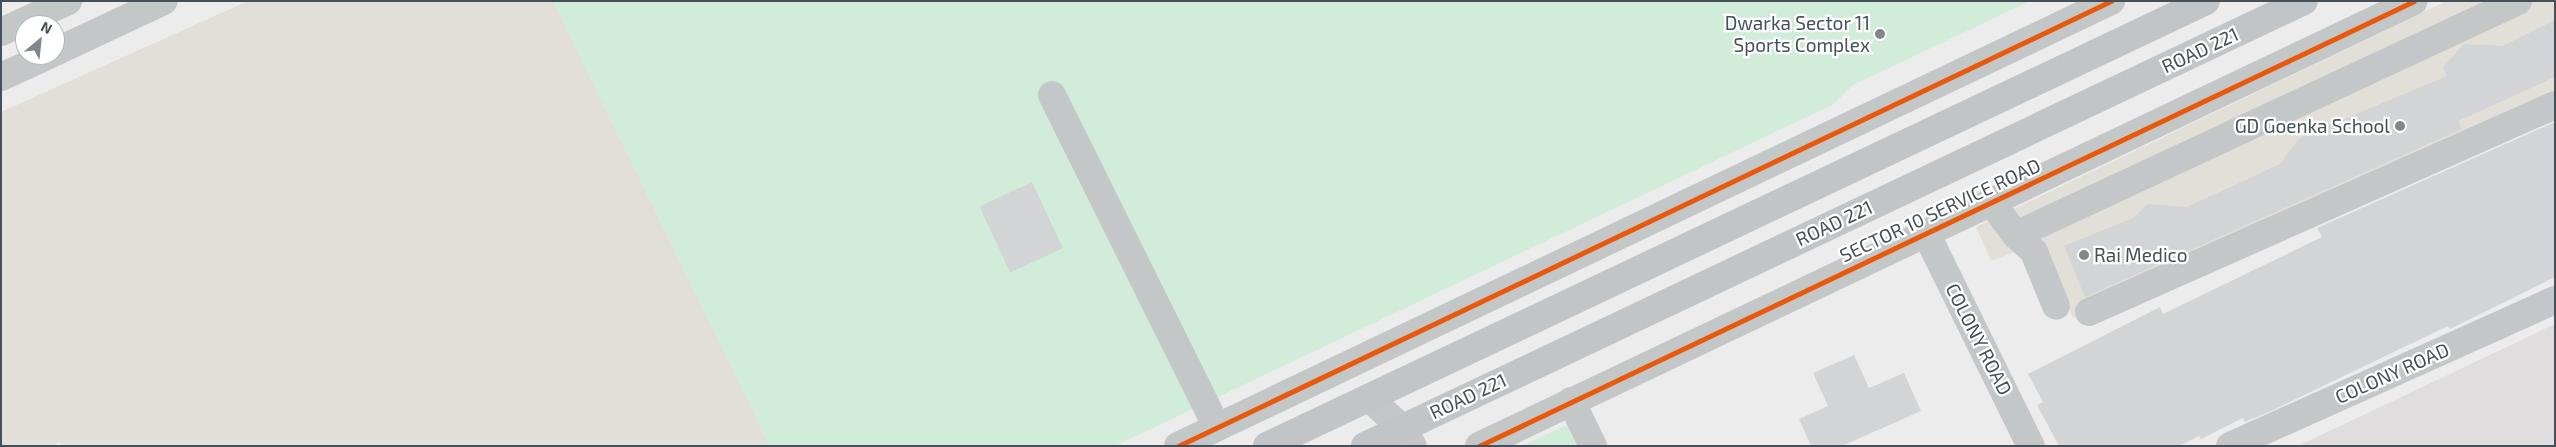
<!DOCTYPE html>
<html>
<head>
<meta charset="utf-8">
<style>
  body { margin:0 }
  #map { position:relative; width:2556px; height:447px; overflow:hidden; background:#edecec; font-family:"Exo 2",sans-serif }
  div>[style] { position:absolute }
  .commercial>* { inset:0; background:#e2dfd9 }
  .education>* { inset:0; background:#dfddde }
  .green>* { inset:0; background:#d1ecd9 }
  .building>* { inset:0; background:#d3d4d5; transform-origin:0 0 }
  .minor>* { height:28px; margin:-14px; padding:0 14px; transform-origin:14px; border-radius:14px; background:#c4c7c8 }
  .major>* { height:28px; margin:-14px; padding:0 14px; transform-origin:14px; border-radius:14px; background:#c2c5c8 }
  .cycleway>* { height:5px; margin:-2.5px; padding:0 2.5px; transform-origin:2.5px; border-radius:2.5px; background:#e8590c }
  .dots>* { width:14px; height:14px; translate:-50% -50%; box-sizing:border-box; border:2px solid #fff; border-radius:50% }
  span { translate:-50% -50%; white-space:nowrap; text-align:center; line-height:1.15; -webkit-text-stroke:4.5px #fff; paint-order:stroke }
  .poi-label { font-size:19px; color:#455058 }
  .right { translate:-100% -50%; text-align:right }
  .left { translate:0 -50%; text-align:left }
  .street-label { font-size:19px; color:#455058 }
  .frame { position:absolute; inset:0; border:2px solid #455058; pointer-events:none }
  .north { position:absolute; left:15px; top:15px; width:50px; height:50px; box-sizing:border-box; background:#fff; border:1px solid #b5b9bc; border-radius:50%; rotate:28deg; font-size:14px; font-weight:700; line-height:20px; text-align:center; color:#455058 }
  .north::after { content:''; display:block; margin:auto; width:18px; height:22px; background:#80878c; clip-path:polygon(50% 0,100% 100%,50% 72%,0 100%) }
</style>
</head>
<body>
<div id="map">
  <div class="commercial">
    <i style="clip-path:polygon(248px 1px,553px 1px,770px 446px,62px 446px,60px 442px,52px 446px,1px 446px,1px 112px)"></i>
    <i style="clip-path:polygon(2447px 1px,2555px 1px,2555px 98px,2073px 318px,2036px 244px,1991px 261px,1976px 227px)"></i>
  </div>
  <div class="education">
    <i style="clip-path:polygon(2555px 324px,2555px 446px,2298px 446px)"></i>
  </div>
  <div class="green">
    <i style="clip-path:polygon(553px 1px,2030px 1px,1853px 85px,1834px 104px,1115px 446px,770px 446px)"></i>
    <i style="clip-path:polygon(1567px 425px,1577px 446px,1521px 446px)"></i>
  </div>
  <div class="building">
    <i style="clip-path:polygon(2555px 20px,2555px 77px,2458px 121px,2462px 129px,2085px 297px,2064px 246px,2133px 218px,2148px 204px,2187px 207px,2280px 164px,2297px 141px,2309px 131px,2320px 129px,2447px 76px,2443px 67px,2464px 44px,2503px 46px)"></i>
    <i style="clip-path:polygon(2555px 122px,2555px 277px,2450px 329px,2448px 326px,2271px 411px,2245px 422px,2243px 418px,2201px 439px,2199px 436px,2179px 446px,2059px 446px,2037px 405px,2043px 402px,2028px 374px,2160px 307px,2163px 314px,2322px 237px,2317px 228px)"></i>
    <i style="left:1032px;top:182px;width:73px;height:58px;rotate:65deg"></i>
    <i style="clip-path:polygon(1854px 355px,1869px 388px,1904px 373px,1921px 411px,1842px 446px,1811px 446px,1799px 419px,1828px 406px,1813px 373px)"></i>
  </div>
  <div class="minor">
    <i style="left:1px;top:32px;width:74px;rotate:-24.8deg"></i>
    <i style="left:55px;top:52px;width:120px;rotate:-25.1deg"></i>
    <i style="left:1px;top:77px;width:53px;rotate:-24.6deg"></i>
    <i style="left:1052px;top:95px;width:371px;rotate:63.6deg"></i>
    <i style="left:1991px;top:202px;width:41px;rotate:52.9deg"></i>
    <i style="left:2016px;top:235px;width:25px;rotate:43deg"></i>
    <i style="left:2034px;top:252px;width:58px;rotate:67.8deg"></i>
    <i style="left:1926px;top:233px;width:237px;rotate:63.8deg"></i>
    <i style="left:2016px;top:235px;width:554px;rotate:-24.99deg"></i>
    <i style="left:2089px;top:312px;width:510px;rotate:-23.95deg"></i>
    <i style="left:1369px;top:398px;width:43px;rotate:42.2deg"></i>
    <i style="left:1401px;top:427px;width:22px;rotate:58deg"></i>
    <i style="left:1571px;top:401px;width:50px;rotate:63.9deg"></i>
    <i style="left:1178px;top:446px;width:1034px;rotate:-25.5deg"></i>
    <i style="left:1479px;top:446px;width:1035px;rotate:-25.45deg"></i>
    <i style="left:2230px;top:446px;width:356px;rotate:-24.2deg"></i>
  </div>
  <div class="major">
    <i style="left:1267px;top:446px;width:1039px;rotate:-25.36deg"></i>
    <i style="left:1365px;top:446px;width:1039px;rotate:-25.36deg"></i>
  </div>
  <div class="cycleway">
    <i style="left:1178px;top:446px;width:1034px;rotate:-25.5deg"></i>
    <i style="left:1479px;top:446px;width:1035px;rotate:-25.45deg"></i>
  </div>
  <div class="dots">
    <i style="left:1880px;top:34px;background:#80878c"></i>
    <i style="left:2400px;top:126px;background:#80878c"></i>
    <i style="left:2084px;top:255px;background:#80878c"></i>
  </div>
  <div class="poi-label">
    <span class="right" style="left:1870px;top:34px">Dwarka Sector 11<br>Sports Complex</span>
    <span class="right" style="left:2390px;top:126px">GD Goenka School</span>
    <span class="left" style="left:2094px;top:255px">Rai Medico</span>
  </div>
  <div class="street-label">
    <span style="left:2200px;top:50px;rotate:-25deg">ROAD 221</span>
    <span style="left:1940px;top:210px;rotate:-25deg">SECTOR 10 SERVICE ROAD</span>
    <span style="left:1834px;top:223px;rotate:-25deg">ROAD 221</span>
    <span style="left:1979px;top:339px;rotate:63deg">COLONY ROAD</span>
    <span style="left:2392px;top:373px;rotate:-24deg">COLONY ROAD</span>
    <span style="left:1468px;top:396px;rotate:-25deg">ROAD 221</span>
  </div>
  <div class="frame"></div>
  <div class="north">N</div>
</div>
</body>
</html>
